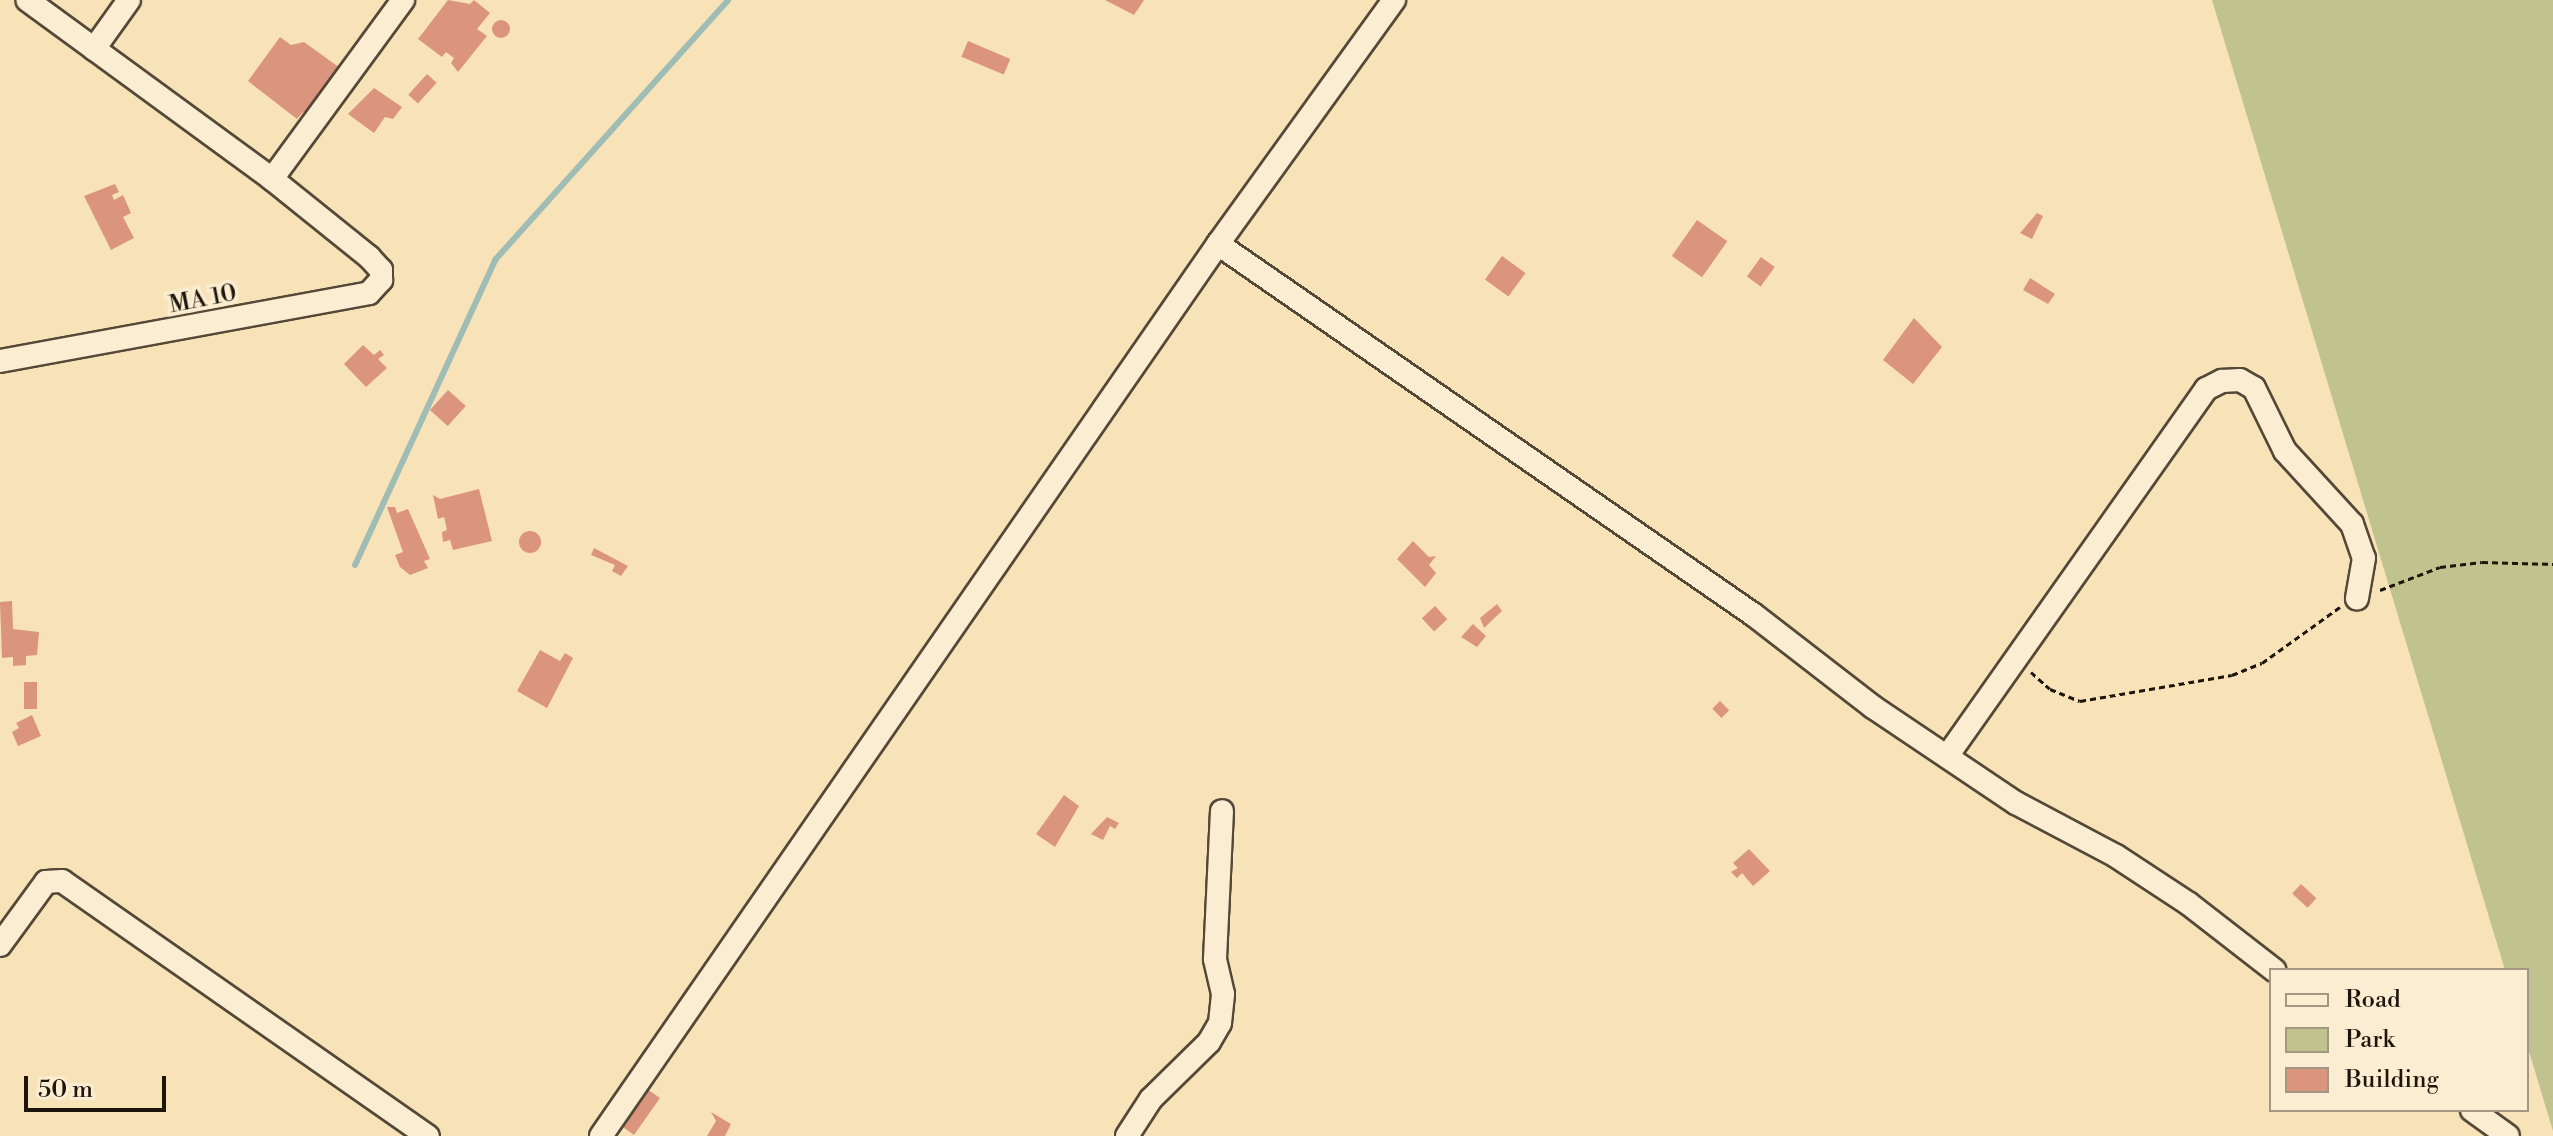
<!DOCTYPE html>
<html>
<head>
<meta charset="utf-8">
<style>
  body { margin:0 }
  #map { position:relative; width:2553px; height:1136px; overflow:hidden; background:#f8e3b9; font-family:"Libre Bodoni",serif }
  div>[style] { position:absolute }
  .green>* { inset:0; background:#c0c38d }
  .stream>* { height:6px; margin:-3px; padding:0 3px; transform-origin:3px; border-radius:3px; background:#9fbdb5 }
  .building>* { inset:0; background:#db947d; transform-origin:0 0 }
  .round { border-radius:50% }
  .path>* { height:3px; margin-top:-1.5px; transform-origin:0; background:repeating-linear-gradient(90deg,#1e150c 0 6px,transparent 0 10px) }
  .roads { filter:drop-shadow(2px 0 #544837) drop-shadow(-2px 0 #544837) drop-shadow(0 2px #544837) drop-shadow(0 -2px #544837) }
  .minor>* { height:22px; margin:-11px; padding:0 11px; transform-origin:11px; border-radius:11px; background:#faedd2 }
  span { translate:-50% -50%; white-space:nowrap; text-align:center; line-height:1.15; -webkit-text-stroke:7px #faedd2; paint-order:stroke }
  .street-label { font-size:24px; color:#1e150c }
  .legend { position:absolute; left:2269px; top:968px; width:260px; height:144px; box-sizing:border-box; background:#faedd2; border:2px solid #a29783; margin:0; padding:10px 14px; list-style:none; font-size:24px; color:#1e150c }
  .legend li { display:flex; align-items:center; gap:16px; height:40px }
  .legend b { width:40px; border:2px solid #a29783 }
  .scale { position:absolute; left:24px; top:1076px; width:142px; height:36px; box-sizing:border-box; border:4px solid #1e150c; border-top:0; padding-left:10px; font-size:24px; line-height:28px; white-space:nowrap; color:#1e150c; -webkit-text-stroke:6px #faedd2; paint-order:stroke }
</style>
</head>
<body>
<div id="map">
  <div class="green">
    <i style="clip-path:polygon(2212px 0,2553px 0,2553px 1131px,2527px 1045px,2527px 970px,2505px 970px)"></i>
  </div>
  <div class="stream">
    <i style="left:355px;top:565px;width:336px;rotate:-65.3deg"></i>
    <i style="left:495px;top:260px;width:349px;rotate:-48.1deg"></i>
  </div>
  <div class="building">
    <i style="clip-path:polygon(448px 0,470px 4px,474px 0,490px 13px,477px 29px,487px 36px,458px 72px,451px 63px,454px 58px,446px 52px,442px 57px,418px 39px)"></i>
    <i style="clip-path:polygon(1105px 0,1144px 0,1134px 15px)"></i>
    <i class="round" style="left:492px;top:20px;width:18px;height:18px"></i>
    <i style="clip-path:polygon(280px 37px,291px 45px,304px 42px,347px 73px,309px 117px,303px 112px,297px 119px,248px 81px)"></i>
    <i style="left:968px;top:41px;width:46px;height:17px;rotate:23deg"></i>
    <i style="left:427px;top:74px;width:13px;height:28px;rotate:42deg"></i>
    <i style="clip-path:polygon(374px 88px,402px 107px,393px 119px,385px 117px,374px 133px,348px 114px)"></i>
    <i style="clip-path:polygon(115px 184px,119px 192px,112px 195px,114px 200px,123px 195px,131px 213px,123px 217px,134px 238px,111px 250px,84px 196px)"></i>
    <i style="clip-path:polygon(2037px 213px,2043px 216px,2032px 239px,2020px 233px)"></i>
    <i style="left:1697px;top:220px;width:37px;height:44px;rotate:35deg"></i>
    <i style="left:1502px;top:256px;width:29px;height:29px;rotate:36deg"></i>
    <i style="left:1761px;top:257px;width:17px;height:24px;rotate:36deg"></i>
    <i style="clip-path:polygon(2030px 278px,2055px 294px,2048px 304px,2023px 290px)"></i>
    <i style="clip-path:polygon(1914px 318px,1942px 347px,1913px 384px,1883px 360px)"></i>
    <i style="clip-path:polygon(363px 345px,374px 355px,380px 350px,384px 355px,378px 359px,387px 368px,366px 387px,344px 364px)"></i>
    <i style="left:448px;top:390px;width:24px;height:27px;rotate:42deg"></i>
    <i style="clip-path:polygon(479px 489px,492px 541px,453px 550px,450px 540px,443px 542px,442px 532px,447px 530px,444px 517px,438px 519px,433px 495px,440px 499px)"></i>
    <i style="clip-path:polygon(387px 507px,395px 507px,397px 513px,408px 509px,430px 559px,424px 561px,428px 568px,410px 575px,400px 567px,395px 555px,403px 552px)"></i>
    <i class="round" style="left:519px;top:531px;width:22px;height:22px"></i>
    <i style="clip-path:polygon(1413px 541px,1429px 557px,1436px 556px,1429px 565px,1436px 573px,1425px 587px,1397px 559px)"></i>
    <i style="clip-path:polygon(594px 548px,628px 566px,621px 576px,612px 571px,615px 565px,591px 555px)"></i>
    <i style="clip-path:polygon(12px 601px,13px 629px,39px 632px,37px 655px,26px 656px,26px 665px,13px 666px,13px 657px,2px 658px,0 602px)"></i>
    <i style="clip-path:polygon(1497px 604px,1502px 611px,1484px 628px,1480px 618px)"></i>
    <i style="left:1435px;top:606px;width:18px;height:18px;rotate:47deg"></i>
    <i style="clip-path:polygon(1473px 624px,1486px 636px,1477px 647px,1461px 637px)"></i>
    <i style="clip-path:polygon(540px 650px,560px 661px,565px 653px,573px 658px,547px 708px,517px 691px)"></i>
    <i style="left:24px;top:682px;width:13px;height:27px"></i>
    <i style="left:1720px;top:701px;width:13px;height:11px;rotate:45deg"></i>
    <i style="clip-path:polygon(32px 715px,41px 736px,18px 746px,12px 732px,19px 728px,16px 723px)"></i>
    <i style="clip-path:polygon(1064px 795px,1079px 806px,1055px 847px,1036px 834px)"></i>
    <i style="clip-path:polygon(1107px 817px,1119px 823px,1115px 829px,1110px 826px,1103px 840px,1091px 834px)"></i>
    <i style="clip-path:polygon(1749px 849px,1770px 871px,1753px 886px,1742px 873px,1737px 878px,1731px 872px,1738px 868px,1733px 863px)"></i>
    <i style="left:2301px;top:884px;width:21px;height:13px;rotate:43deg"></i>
    <i style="clip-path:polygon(647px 1089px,660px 1098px,634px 1135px,623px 1127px)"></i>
    <i style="clip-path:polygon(711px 1112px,731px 1124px,725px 1136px,707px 1136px,716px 1121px)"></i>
  </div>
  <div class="path">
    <i style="left:2380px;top:590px;width:64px;rotate:-21deg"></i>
    <i style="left:2440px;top:567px;width:42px;rotate:-6.8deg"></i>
    <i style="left:2482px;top:562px;width:71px;rotate:1.6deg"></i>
    <i style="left:2031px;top:672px;width:25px;rotate:42deg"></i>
    <i style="left:2050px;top:689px;width:32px;rotate:22deg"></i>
    <i style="left:2080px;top:701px;width:154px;rotate:-9.7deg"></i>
    <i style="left:2232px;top:675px;width:32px;rotate:-22deg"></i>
    <i style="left:2262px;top:663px;width:96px;rotate:-35.7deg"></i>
  </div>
  <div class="roads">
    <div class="minor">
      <i style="left:94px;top:49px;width:60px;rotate:-54.5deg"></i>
      <i style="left:272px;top:179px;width:222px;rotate:-53.8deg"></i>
      <i style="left:1218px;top:244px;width:652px;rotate:34.69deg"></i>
      <i style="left:1754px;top:615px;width:150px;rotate:37.7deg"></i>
      <i style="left:1873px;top:707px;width:172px;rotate:33.9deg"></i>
      <i style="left:2016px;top:803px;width:113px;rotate:27.9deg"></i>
      <i style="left:2116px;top:856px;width:87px;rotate:33.3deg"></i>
      <i style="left:2189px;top:904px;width:108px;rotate:37.8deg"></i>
      <i style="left:0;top:361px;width:375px;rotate:-10.4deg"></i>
      <i style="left:369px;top:293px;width:18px;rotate:-47deg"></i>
      <i style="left:381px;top:280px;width:10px;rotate:-90deg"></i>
      <i style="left:381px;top:270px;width:18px;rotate:-133deg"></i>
      <i style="left:369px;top:257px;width:124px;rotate:-141.2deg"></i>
      <i style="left:272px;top:179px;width:303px;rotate:-143.8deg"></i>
      <i style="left:1948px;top:755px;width:448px;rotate:-54.8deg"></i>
      <i style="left:2206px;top:389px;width:18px;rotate:-27deg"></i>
      <i style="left:2222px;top:381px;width:18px;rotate:-3deg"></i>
      <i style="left:2240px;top:380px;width:16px;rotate:30deg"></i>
      <i style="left:2254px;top:388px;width:70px;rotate:63.8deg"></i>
      <i style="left:2285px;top:451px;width:99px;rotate:47.5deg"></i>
      <i style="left:2352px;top:524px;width:36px;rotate:71deg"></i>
      <i style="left:2364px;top:558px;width:41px;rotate:99.9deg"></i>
      <i style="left:0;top:945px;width:78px;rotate:-53.9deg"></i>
      <i style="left:46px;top:882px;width:16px;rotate:-4deg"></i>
      <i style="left:62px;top:881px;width:446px;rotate:34.9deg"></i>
      <i style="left:2472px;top:1110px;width:44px;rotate:35.8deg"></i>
      <i style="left:601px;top:1136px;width:1085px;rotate:-55.33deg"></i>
      <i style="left:1218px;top:244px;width:301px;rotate:-54.2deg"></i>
      <i style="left:1127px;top:1136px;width:44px;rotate:-57deg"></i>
      <i style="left:1151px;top:1099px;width:81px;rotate:-44.5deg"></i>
      <i style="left:1209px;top:1042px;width:22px;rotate:-60deg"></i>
      <i style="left:1220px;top:1023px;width:29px;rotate:-84deg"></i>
      <i style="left:1223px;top:994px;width:36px;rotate:-103deg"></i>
      <i style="left:1215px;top:959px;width:148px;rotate:-87.3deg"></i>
    </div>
  </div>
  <div class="street-label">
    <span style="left:203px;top:300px;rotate:-11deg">MA 10</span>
  </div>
  <ul class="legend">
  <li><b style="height:10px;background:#faedd2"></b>Road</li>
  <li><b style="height:22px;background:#c0c38d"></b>Park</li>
  <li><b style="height:22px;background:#db947d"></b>Building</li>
  </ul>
  <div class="scale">50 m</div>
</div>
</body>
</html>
